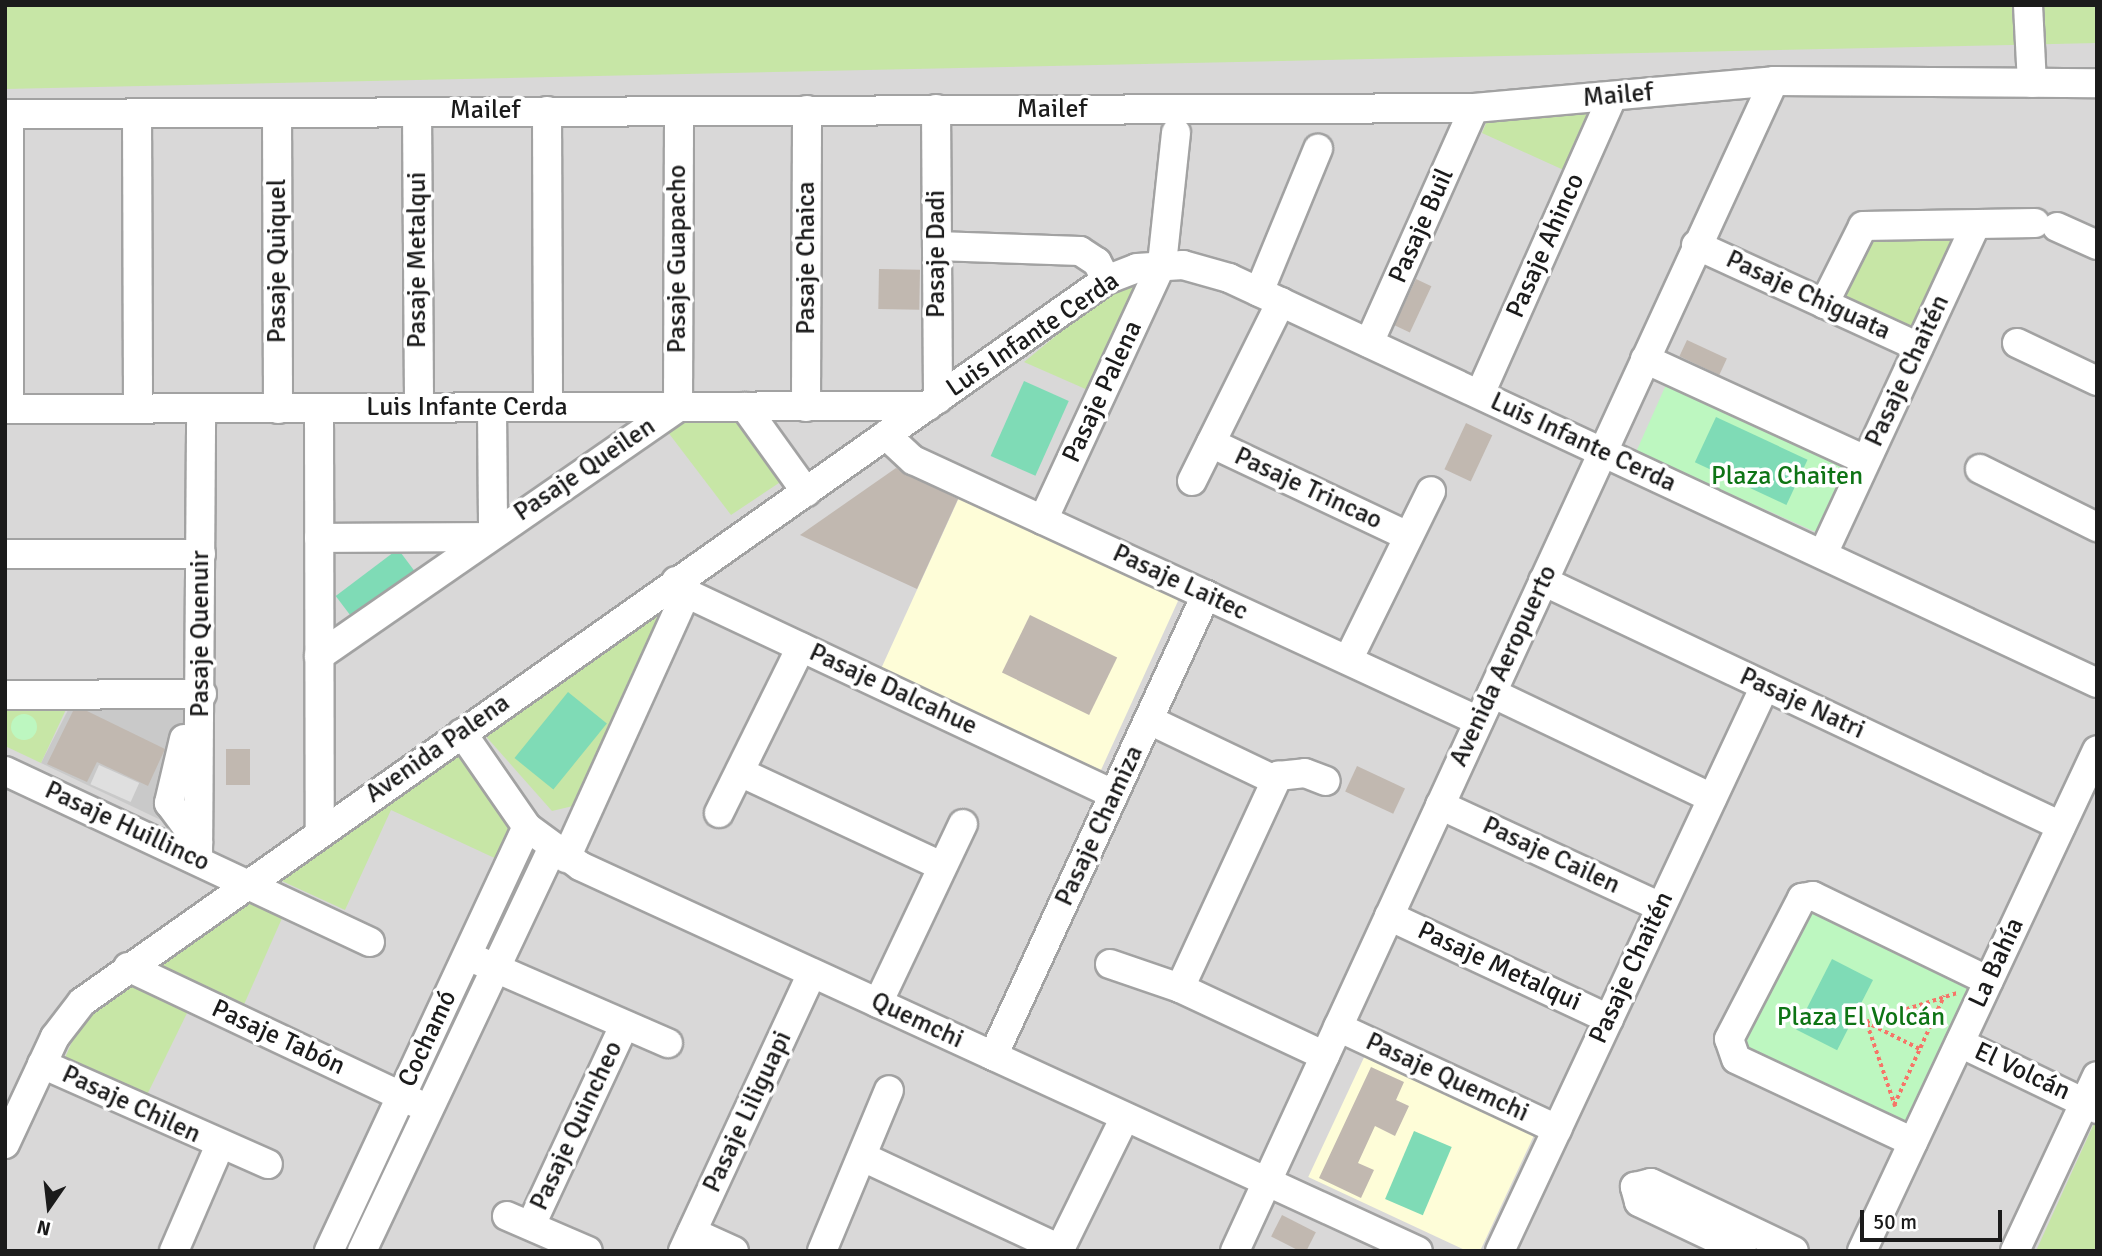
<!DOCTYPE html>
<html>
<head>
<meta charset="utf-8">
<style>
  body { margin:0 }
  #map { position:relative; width:2102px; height:1256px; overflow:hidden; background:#ece8e0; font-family:Signika,sans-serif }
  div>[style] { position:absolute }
  .residential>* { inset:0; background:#d9d8d8; transform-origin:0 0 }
  .education>* { inset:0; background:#fefdd8; transform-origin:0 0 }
  .religious>* { inset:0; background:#c9c9c9 }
  .grass>* { inset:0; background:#c7e6a6 }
  .park>* { inset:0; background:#bdf7c0; transform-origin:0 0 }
  .round { border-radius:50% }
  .pitch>* { inset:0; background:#7fdbb6; transform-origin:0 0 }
  .parking>* { inset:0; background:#dfdfdf; transform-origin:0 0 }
  .building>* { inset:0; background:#c1b8b0; transform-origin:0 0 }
  .path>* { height:3.5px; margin-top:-1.75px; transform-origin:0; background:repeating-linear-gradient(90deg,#f67568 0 3.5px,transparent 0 7px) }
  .roads { filter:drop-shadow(2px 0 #a2a2a2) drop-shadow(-2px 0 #a2a2a2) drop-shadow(0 2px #a2a2a2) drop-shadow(0 -2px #a2a2a2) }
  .minor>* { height:28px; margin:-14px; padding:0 14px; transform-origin:14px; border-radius:14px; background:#fff }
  span { translate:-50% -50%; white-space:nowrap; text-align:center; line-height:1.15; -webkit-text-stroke:7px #fff; paint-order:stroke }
  .street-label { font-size:26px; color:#1b1b1b }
  .park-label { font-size:26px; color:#0e7415 }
  .frame { position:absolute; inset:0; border:7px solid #1b1b1b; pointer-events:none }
  .north { position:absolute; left:14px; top:1172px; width:70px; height:70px; -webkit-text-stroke:5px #fff; paint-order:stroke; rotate:194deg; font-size:19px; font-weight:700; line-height:28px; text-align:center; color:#1b1b1b }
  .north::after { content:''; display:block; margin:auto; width:24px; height:32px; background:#1b1b1b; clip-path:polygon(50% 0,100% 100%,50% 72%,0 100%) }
  .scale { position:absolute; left:1860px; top:1210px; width:142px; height:32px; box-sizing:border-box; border:4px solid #1b1b1b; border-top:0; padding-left:9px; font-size:21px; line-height:24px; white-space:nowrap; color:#1b1b1b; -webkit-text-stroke:5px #fff; paint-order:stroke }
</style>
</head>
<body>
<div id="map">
  <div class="residential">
    <i style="left:2097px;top:42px;width:1209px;height:2093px;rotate:90deg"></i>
  </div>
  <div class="education">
    <i style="clip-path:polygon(962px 491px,1171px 589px,1178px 601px,1101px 770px,880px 671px)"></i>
    <i style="left:1367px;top:1051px;width:187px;height:139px;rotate:25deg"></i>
  </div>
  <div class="religious">
    <i style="clip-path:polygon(194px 708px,186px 832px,41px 763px,68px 710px)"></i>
  </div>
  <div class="grass">
    <i style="clip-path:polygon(5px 5px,2097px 5px,2097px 43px,5px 89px)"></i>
    <i style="clip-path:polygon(1601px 106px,1568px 172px,1482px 133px,1487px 121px)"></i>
    <i style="clip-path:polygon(1954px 233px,1958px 241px,1909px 338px,1829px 301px,1863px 235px)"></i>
    <i style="clip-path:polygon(1150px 280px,1090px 391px,1024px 362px,1102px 298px)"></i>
    <i style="clip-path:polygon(745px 416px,788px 477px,731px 515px,664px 427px,681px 419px)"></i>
    <i style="clip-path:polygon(665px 606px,671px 612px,573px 806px,552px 811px,482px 732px)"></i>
    <i style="clip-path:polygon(5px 701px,70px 701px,41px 763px,5px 746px)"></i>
    <i style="clip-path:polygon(459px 748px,516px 830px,501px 861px,391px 810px,345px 910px,271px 876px)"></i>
    <i style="clip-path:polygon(248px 900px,283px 916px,242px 1009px,153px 965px)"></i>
    <i style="clip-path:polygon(139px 980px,191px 1005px,145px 1099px,64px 1060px,81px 1021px)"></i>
    <i style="clip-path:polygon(2096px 1119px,2097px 1251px,2036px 1251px)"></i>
  </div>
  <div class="park">
    <i style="left:1669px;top:378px;width:203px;height:81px;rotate:24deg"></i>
    <i class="round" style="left:11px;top:714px;width:26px;height:26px"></i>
    <i style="clip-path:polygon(1817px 909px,1979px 978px,1904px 1130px,1750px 1058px,1746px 1043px,1804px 910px)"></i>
  </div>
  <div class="pitch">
    <i style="left:1024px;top:381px;width:49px;height:82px;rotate:24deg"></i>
    <i style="left:1716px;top:417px;width:101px;height:50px;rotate:25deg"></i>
    <i style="left:398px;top:549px;width:39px;height:78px;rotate:53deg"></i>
    <i style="left:568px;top:692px;width:50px;height:85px;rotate:39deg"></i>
    <i style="left:1832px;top:959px;width:46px;height:79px;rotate:27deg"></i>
    <i style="left:1414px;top:1131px;width:41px;height:74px;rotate:23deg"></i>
  </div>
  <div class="parking">
    <i style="left:99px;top:765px;width:44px;height:21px;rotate:24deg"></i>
  </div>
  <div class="building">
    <i style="left:879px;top:269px;width:41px;height:40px;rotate:1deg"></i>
    <i style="left:1416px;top:279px;width:17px;height:51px;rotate:25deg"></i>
    <i style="left:1687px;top:340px;width:44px;height:18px;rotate:25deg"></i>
    <i style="left:1466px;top:423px;width:29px;height:51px;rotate:25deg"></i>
    <i style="clip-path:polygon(896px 468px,958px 499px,917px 589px,800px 535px)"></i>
    <i style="left:1030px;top:615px;width:97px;height:64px;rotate:26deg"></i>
    <i style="clip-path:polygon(73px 711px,87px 711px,165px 749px,148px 786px,97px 762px,87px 782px,47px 764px)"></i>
    <i style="left:226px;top:749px;width:24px;height:36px"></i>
    <i style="left:1357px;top:766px;width:53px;height:28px;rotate:25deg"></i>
    <i style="clip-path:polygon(1371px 1067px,1404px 1082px,1396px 1100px,1409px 1106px,1395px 1136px,1375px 1126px,1358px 1163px,1374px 1170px,1361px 1198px,1319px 1178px)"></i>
    <i style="left:1282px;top:1215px;width:38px;height:24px;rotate:27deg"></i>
  </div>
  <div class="path">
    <i style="left:1866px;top:1022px;width:60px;rotate:26.6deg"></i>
    <i style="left:1894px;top:1105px;width:120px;rotate:-65.4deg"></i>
    <i style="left:1895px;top:1107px;width:90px;rotate:-108.8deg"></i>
    <i style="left:1866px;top:1022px;width:96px;rotate:-17.7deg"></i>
  </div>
  <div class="roads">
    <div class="minor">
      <i style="left:2028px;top:5px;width:78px;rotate:87.1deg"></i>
      <i style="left:936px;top:109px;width:290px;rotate:89.6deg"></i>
      <i style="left:547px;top:111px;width:296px;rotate:89.8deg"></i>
      <i style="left:417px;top:112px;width:296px;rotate:89.6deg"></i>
      <i style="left:137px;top:113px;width:296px;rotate:89.8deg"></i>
      <i style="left:277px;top:113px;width:296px;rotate:89.8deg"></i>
      <i style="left:5px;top:114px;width:1469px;rotate:-0.23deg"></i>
      <i style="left:1474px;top:108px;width:301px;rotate:-5.1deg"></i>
      <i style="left:1774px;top:81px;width:323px;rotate:0.4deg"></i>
      <i style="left:2057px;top:227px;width:44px;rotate:24.2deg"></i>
      <i style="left:1696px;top:245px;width:245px;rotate:24.6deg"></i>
      <i style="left:937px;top:246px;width:143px;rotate:2deg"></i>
      <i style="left:1080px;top:251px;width:20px;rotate:33deg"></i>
      <i style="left:1097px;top:262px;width:20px;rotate:63deg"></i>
      <i style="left:1259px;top:292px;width:155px;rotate:-67.6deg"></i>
      <i style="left:1824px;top:304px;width:87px;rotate:-63.4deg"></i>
      <i style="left:1863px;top:226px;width:172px;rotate:-1deg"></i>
      <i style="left:1369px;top:343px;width:257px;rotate:-65.9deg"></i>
      <i style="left:2017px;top:343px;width:89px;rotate:25.4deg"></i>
      <i style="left:1645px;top:359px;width:243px;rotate:24.6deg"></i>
      <i style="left:1480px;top:394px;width:325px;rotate:-66deg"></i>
      <i style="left:745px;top:407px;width:105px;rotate:54.3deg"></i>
      <i style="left:806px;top:407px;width:297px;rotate:-89.8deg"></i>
      <i style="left:319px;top:408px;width:423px;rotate:89.9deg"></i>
      <i style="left:492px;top:408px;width:125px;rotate:89.5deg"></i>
      <i style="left:5px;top:409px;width:923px;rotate:-0.19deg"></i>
      <i style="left:9px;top:409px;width:295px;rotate:-90deg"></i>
      <i style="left:886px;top:435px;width:37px;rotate:43deg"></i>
      <i style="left:913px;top:460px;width:623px;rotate:24.76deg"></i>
      <i style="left:1211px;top:443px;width:216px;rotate:25.3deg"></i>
      <i style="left:1980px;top:469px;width:131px;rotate:26.4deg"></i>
      <i style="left:1192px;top:481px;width:200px;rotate:-63.6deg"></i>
      <i style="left:1043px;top:520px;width:282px;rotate:-65.1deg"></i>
      <i style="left:1162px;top:264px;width:132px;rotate:-83.9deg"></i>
      <i style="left:319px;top:538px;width:169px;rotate:-0.3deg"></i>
      <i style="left:5px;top:554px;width:196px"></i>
      <i style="left:1823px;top:554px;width:362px;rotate:-65.1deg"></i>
      <i style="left:676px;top:581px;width:16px;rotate:50deg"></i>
      <i style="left:686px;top:593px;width:473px;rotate:25.2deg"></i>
      <i style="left:1543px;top:581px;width:573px;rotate:25.31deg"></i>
      <i style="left:319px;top:656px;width:437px;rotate:-34.7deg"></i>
      <i style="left:678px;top:407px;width:296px;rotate:-89.8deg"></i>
      <i style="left:1348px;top:660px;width:188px;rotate:-63.8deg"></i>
      <i style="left:1492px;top:693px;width:244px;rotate:25.5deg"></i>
      <i style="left:5px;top:695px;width:197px;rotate:-0.3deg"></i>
      <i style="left:1149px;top:720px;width:140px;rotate:25.5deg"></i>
      <i style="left:462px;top:733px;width:114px;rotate:55.3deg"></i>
      <i style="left:527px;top:827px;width:66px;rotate:36.3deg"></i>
      <i style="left:580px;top:866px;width:922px;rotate:24.68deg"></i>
      <i style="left:184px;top:739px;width:66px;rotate:103.2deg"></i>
      <i style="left:169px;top:803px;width:49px;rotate:53.4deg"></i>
      <i style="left:5px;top:771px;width:403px;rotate:25.1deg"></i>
      <i style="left:742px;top:773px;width:217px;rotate:25deg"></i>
      <i style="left:1440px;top:805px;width:243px;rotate:24.8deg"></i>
      <i style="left:719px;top:813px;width:185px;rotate:-63.7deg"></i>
      <i style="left:566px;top:858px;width:291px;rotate:-65.6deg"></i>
      <i style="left:198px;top:860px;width:451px;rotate:-89.6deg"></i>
      <i style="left:1389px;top:916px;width:243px;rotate:25.1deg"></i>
      <i style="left:479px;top:961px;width:206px;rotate:23.5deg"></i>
      <i style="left:1110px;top:964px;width:74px;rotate:18.9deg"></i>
      <i style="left:1180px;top:988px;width:160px;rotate:25.1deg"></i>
      <i style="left:128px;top:967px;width:318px;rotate:25.3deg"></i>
      <i style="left:1180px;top:988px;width:234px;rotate:-65.2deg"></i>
      <i style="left:1278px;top:776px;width:27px;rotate:-6deg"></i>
      <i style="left:1305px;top:773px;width:22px;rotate:21deg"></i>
      <i style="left:878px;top:1003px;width:198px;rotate:-64.6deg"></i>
      <i style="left:1338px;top:1027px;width:242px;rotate:25deg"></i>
      <i style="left:1960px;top:1043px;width:152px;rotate:25.7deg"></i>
      <i style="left:993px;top:1056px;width:508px;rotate:-65.2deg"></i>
      <i style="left:42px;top:1064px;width:247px;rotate:23.9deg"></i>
      <i style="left:1913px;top:1142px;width:195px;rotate:-154.9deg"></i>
      <i style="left:1736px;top:1059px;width:21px;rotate:-109deg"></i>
      <i style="left:1729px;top:1039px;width:159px;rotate:-62.6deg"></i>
      <i style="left:1802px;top:898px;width:11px;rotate:-10deg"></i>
      <i style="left:1813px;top:896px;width:195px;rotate:25.8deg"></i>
      <i style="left:5px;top:1144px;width:118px;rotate:-65deg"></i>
      <i style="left:55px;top:1037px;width:44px;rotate:-52.4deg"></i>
      <i style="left:82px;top:1002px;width:1253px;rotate:-35.19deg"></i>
      <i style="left:1106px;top:280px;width:33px;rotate:-21deg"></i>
      <i style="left:1137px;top:268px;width:46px;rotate:-3.7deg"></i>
      <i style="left:1183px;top:265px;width:48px;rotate:15.8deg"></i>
      <i style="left:1229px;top:278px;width:958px;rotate:25.01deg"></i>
      <i style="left:865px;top:1158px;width:215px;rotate:25deg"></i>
      <i style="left:507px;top:1216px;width:88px;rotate:23.4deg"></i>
      <i style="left:531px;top:1225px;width:217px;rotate:-65deg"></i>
      <i style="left:692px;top:1232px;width:46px;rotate:24.3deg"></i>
      <i style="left:174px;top:1251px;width:113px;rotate:-66.6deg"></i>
      <i style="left:329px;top:1251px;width:468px;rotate:-65deg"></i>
      <i style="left:362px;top:1251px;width:445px;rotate:-64.7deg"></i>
      <i style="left:683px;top:1251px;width:306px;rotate:-65.1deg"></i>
      <i style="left:822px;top:1251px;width:174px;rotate:-67.4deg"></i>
      <i style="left:1059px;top:1251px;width:149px;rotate:-63.8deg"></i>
      <i style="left:1235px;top:1251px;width:1288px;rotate:-65.27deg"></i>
      <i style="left:1500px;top:1251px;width:624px;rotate:-64.87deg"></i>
      <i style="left:1742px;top:1251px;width:114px;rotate:-154.6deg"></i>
      <i style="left:1639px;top:1202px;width:16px;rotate:-105deg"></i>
      <i style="left:1635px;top:1187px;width:16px;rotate:-14deg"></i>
      <i style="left:1651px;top:1183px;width:158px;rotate:25.4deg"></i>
      <i style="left:1862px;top:1251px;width:553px;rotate:-64.87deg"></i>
      <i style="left:2015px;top:1251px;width:193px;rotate:-64.9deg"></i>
    </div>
  </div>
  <div class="street-label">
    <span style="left:1618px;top:96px;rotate:-5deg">Mailef</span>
    <span style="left:1052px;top:110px">Mailef</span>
    <span style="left:485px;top:111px">Mailef</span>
    <span style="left:1422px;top:226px;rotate:-66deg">Pasaje Buil</span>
    <span style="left:1546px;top:246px;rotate:-66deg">Pasaje Ahinco</span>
    <span style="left:937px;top:254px;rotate:-90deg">Pasaje Dadi</span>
    <span style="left:807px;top:258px;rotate:-90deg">Pasaje Chaica</span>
    <span style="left:678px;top:259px;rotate:-90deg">Pasaje Guapacho</span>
    <span style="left:418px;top:260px;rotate:-90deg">Pasaje Metalqui</span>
    <span style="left:278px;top:261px;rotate:-90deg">Pasaje Quiquel</span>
    <span style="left:1808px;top:296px;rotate:25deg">Pasaje Chiguata</span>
    <span style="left:1033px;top:335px;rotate:-34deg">Luis Infante Cerda</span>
    <span style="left:1908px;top:371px;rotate:-65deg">Pasaje Chaitén</span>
    <span style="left:1103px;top:392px;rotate:-65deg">Pasaje Palena</span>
    <span style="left:467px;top:408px">Luis Infante Cerda</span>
    <span style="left:1583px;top:443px;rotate:25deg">Luis Infante Cerda</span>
    <span style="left:585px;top:470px;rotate:-34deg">Pasaje Queilen</span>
    <span style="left:1308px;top:489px;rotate:25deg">Pasaje Trincao</span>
    <span style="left:1180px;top:583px;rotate:25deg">Pasaje Laitec</span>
    <span style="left:201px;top:634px;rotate:-90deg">Pasaje Quenuir</span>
    <span style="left:1504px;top:666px;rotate:-65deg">Avenida Aeropuerto</span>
    <span style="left:893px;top:690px;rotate:25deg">Pasaje Dalcahue</span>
    <span style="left:1802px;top:704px;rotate:25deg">Pasaje Natri</span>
    <span style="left:438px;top:749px;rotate:-35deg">Avenida Palena</span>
    <span style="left:1100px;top:826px;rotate:-65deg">Pasaje Chamiza</span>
    <span style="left:127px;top:827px;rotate:25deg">Pasaje Huillinco</span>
    <span style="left:1551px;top:856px;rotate:25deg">Pasaje Cailen</span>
    <span style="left:1997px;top:963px;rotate:-65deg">La Bahía</span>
    <span style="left:1499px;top:967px;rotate:25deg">Pasaje Metalqui</span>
    <span style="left:1632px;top:968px;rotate:-65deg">Pasaje Chaitén</span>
    <span style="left:917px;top:1021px;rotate:25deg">Quemchi</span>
    <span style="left:278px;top:1038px;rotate:25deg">Pasaje Tabón</span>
    <span style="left:428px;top:1039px;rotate:-65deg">Cochamó</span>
    <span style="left:2022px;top:1072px;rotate:25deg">El Volcán</span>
    <span style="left:1447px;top:1078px;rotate:25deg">Pasaje Quemchi</span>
    <span style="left:131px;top:1105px;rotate:25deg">Pasaje Chilen</span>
    <span style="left:748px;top:1112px;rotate:-65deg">Pasaje Liliguapi</span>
    <span style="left:577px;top:1126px;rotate:-65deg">Pasaje Quincheo</span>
  </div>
  <div class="park-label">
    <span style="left:1787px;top:477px">Plaza Chaiten</span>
    <span style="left:1861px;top:1018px">Plaza El Volcán</span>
  </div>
  <div class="frame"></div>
  <div class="north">N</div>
  <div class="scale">50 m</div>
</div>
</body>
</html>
